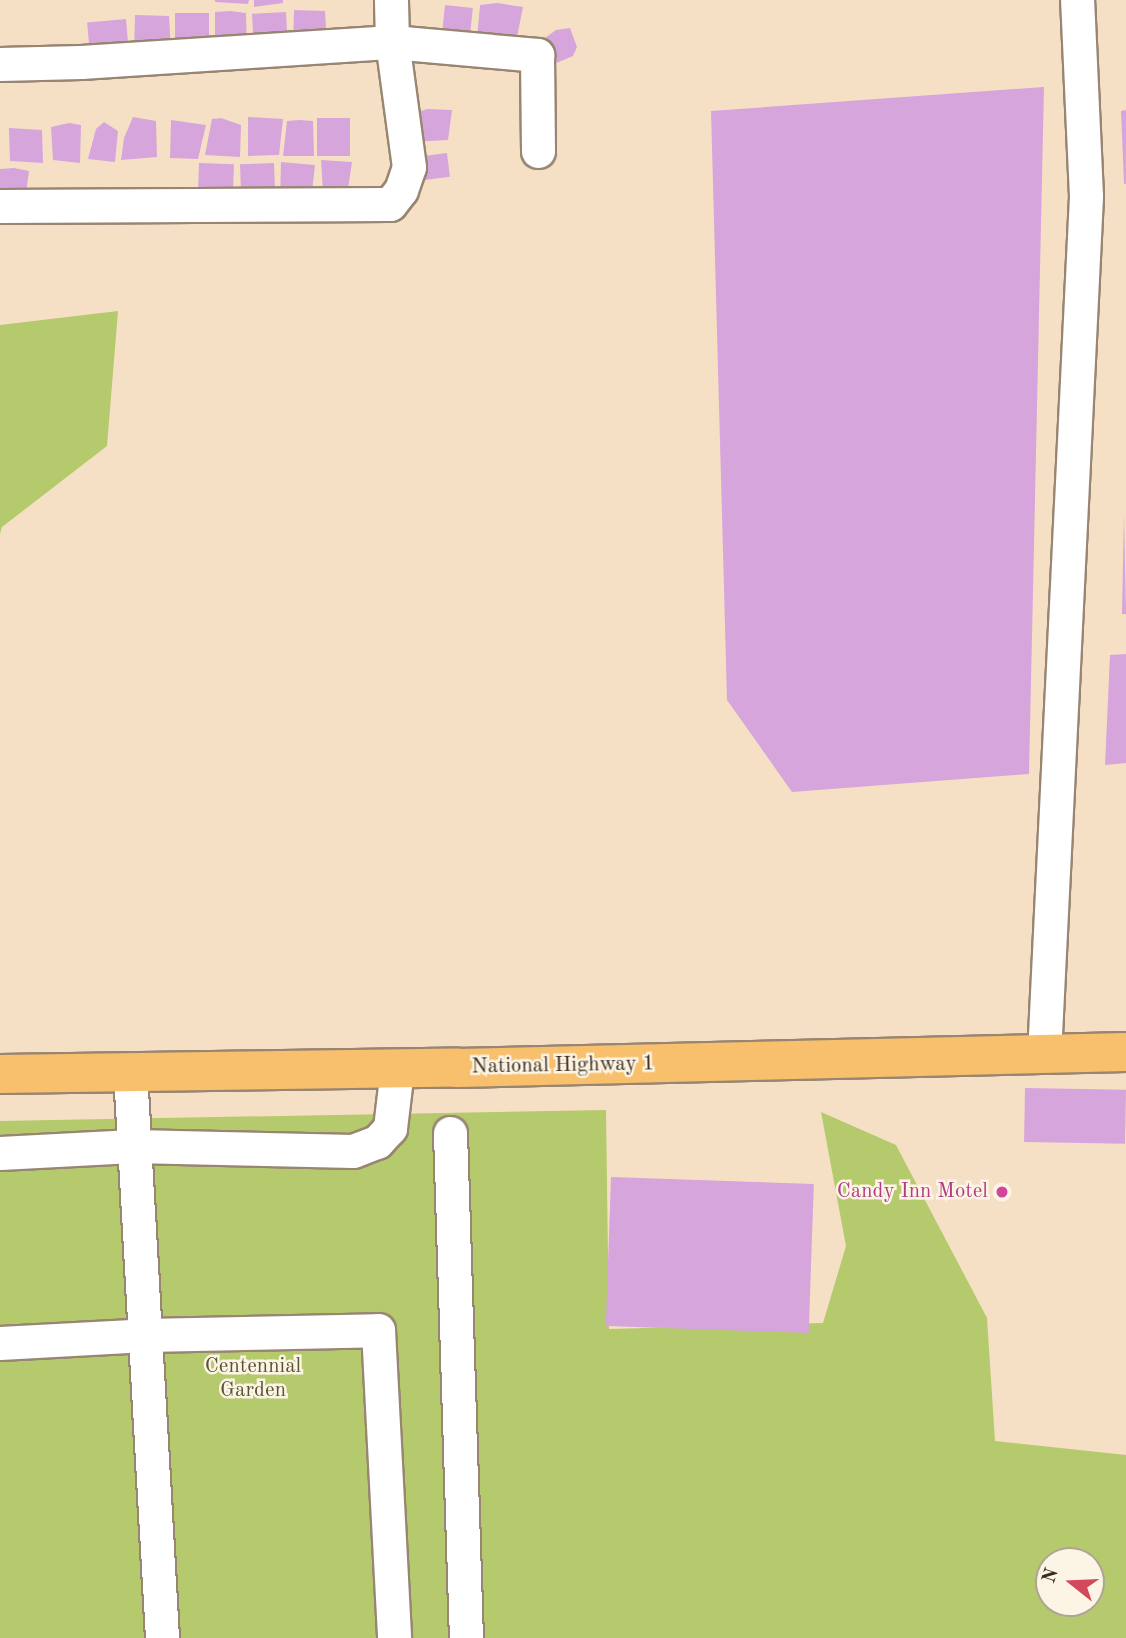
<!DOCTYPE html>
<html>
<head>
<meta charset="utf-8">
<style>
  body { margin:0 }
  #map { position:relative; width:1126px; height:1638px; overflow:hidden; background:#f6e0c5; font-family:"Old Standard TT",serif }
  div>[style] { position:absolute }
  .green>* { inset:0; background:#b5c96d }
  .building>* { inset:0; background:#d6a5db; transform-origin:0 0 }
  .roads { filter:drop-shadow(2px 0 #988572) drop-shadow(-2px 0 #988572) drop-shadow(0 2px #988572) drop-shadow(0 -2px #988572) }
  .minor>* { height:33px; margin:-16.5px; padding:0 16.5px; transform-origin:16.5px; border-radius:16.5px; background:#fff }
  .highway>* { height:38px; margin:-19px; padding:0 19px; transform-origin:19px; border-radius:19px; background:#f8bf6c }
  .dots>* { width:19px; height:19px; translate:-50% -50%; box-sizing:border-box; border:4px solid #fcf5e5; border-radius:50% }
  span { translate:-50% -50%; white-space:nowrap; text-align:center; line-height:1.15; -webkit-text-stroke:5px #fcf5e5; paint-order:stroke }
  .street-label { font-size:21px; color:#3b2a1e }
  .hotel-label { font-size:21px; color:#b23c85 }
  .right { translate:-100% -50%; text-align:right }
  .park-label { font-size:21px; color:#5a5232 }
  .north { position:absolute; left:1035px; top:1547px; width:70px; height:70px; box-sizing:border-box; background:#fcf5e5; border:2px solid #afa495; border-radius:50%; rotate:288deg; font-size:19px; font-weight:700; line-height:28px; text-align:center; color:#3b2a1e }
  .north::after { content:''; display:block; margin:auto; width:24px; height:32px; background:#d1495b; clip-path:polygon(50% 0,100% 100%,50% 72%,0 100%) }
</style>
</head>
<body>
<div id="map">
  <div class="green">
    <i style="clip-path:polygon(118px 311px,107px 446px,2px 527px,0 534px,0 325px)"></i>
    <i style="clip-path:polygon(evenodd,606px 1110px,609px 1329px,823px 1323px,846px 1246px,821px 1112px,896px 1145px,987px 1318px,995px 1441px,1126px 1455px,1126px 1638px,0 1638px,0 1121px,606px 1110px,1049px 1561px,1091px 1561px,1091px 1603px,1049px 1603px,1049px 1561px)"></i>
  </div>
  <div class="building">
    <i style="clip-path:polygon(215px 0,249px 0,248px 4px,215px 2px)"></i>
    <i style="clip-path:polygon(254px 0,283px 0,283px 3px,254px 7px)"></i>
    <i style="clip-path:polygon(497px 3px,523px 7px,515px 47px,476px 49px,480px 5px)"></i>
    <i style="left:445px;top:5px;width:28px;height:39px;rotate:6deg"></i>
    <i style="clip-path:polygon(294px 10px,325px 11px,327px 44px,293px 48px)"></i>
    <i style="clip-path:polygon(230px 11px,246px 13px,247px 51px,215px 53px,215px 12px)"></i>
    <i style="left:286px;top:12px;width:37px;height:34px;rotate:87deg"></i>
    <i style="left:175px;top:13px;width:34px;height:37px"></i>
    <i style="clip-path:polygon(135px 15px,169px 16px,171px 51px,134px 53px)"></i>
    <i style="left:126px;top:19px;width:36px;height:39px;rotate:85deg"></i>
    <i style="clip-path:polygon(570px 28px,577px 47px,573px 56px,544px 68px,534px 46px,556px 30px)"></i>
    <i style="clip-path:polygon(1044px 87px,1029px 774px,792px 792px,727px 700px,711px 111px)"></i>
    <i style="clip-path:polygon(427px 109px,452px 110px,448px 140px,410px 142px,403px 118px)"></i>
    <i style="clip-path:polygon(1126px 110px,1126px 184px,1124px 184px,1121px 111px)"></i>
    <i style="clip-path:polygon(133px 117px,156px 121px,157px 157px,121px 160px,124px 138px)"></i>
    <i style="clip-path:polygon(248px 117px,283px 119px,279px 155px,248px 156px)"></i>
    <i style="clip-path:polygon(221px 118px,241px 125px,240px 157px,205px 155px,212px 119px)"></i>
    <i style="left:317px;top:118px;width:33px;height:38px"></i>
    <i style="clip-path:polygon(171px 120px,206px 125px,198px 159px,170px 158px)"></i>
    <i style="clip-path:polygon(299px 120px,313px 121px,314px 156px,283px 156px,287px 121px)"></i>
    <i style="clip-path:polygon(104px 122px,118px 131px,115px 162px,88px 159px,96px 129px)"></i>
    <i style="clip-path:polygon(69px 123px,81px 125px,80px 163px,53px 160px,51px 127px)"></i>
    <i style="clip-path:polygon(9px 128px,42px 130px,43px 163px,10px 161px)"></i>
    <i style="left:447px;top:153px;width:24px;height:30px;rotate:83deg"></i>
    <i style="clip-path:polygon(321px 160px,352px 162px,347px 195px,323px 192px)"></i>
    <i style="clip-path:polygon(281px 162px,315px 165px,311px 200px,280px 200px)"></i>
    <i style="left:199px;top:163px;width:35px;height:38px;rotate:2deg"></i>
    <i style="left:274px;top:163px;width:36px;height:34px;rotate:88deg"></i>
    <i style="clip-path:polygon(14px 168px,29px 171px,25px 201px,0 202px,0 169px)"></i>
    <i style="clip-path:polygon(1124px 512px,1126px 614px,1122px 614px)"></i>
    <i style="clip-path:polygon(1126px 654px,1126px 763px,1105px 765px,1110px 655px)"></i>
    <i style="left:1025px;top:1088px;width:101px;height:54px;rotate:1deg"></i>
    <i style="left:611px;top:1177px;width:203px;height:149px;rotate:2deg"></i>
  </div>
  <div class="roads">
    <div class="minor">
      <i style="left:0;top:64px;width:81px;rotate:-1.4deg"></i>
      <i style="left:81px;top:62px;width:312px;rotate:-3.7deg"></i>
      <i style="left:392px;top:42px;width:146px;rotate:5.1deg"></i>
      <i style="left:537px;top:55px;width:96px;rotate:89.4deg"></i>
      <i style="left:0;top:206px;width:390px;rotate:-0.3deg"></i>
      <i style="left:390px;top:204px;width:18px;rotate:-52deg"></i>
      <i style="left:401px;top:190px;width:24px;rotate:-71deg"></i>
      <i style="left:409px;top:167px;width:126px;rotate:-97.7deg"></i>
      <i style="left:392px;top:42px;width:42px;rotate:-91.4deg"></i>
      <i style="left:1044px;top:1055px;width:860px;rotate:-87.2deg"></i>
      <i style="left:1086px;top:196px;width:196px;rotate:-92.6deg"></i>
      <i style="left:130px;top:1072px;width:567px;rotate:86.76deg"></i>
      <i style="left:450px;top:1133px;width:505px;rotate:88.19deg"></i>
      <i style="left:0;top:1153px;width:133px;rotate:-3deg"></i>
      <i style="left:133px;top:1146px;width:220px;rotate:1.3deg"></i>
      <i style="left:353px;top:1151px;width:26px;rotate:-21deg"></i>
      <i style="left:377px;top:1142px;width:19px;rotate:-47deg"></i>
      <i style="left:390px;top:1128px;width:59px;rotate:-83.2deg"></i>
      <i style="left:0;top:1343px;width:146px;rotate:-3.1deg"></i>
      <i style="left:146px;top:1335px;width:232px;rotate:-1.2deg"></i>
      <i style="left:378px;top:1330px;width:308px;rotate:87deg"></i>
    </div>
    <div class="highway">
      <i style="left:0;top:1074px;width:457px;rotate:-0.8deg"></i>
      <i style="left:457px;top:1068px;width:669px;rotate:-1.37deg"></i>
    </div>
  </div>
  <div class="dots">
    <i style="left:1002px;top:1192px;background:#d1479c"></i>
  </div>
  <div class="street-label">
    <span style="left:563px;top:1066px;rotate:-1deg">National Highway 1</span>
  </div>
  <div class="hotel-label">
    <span class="right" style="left:988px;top:1192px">Candy Inn Motel</span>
  </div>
  <div class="park-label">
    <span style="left:253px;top:1379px">Centennial<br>Garden</span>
  </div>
  <div class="north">N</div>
</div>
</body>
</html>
